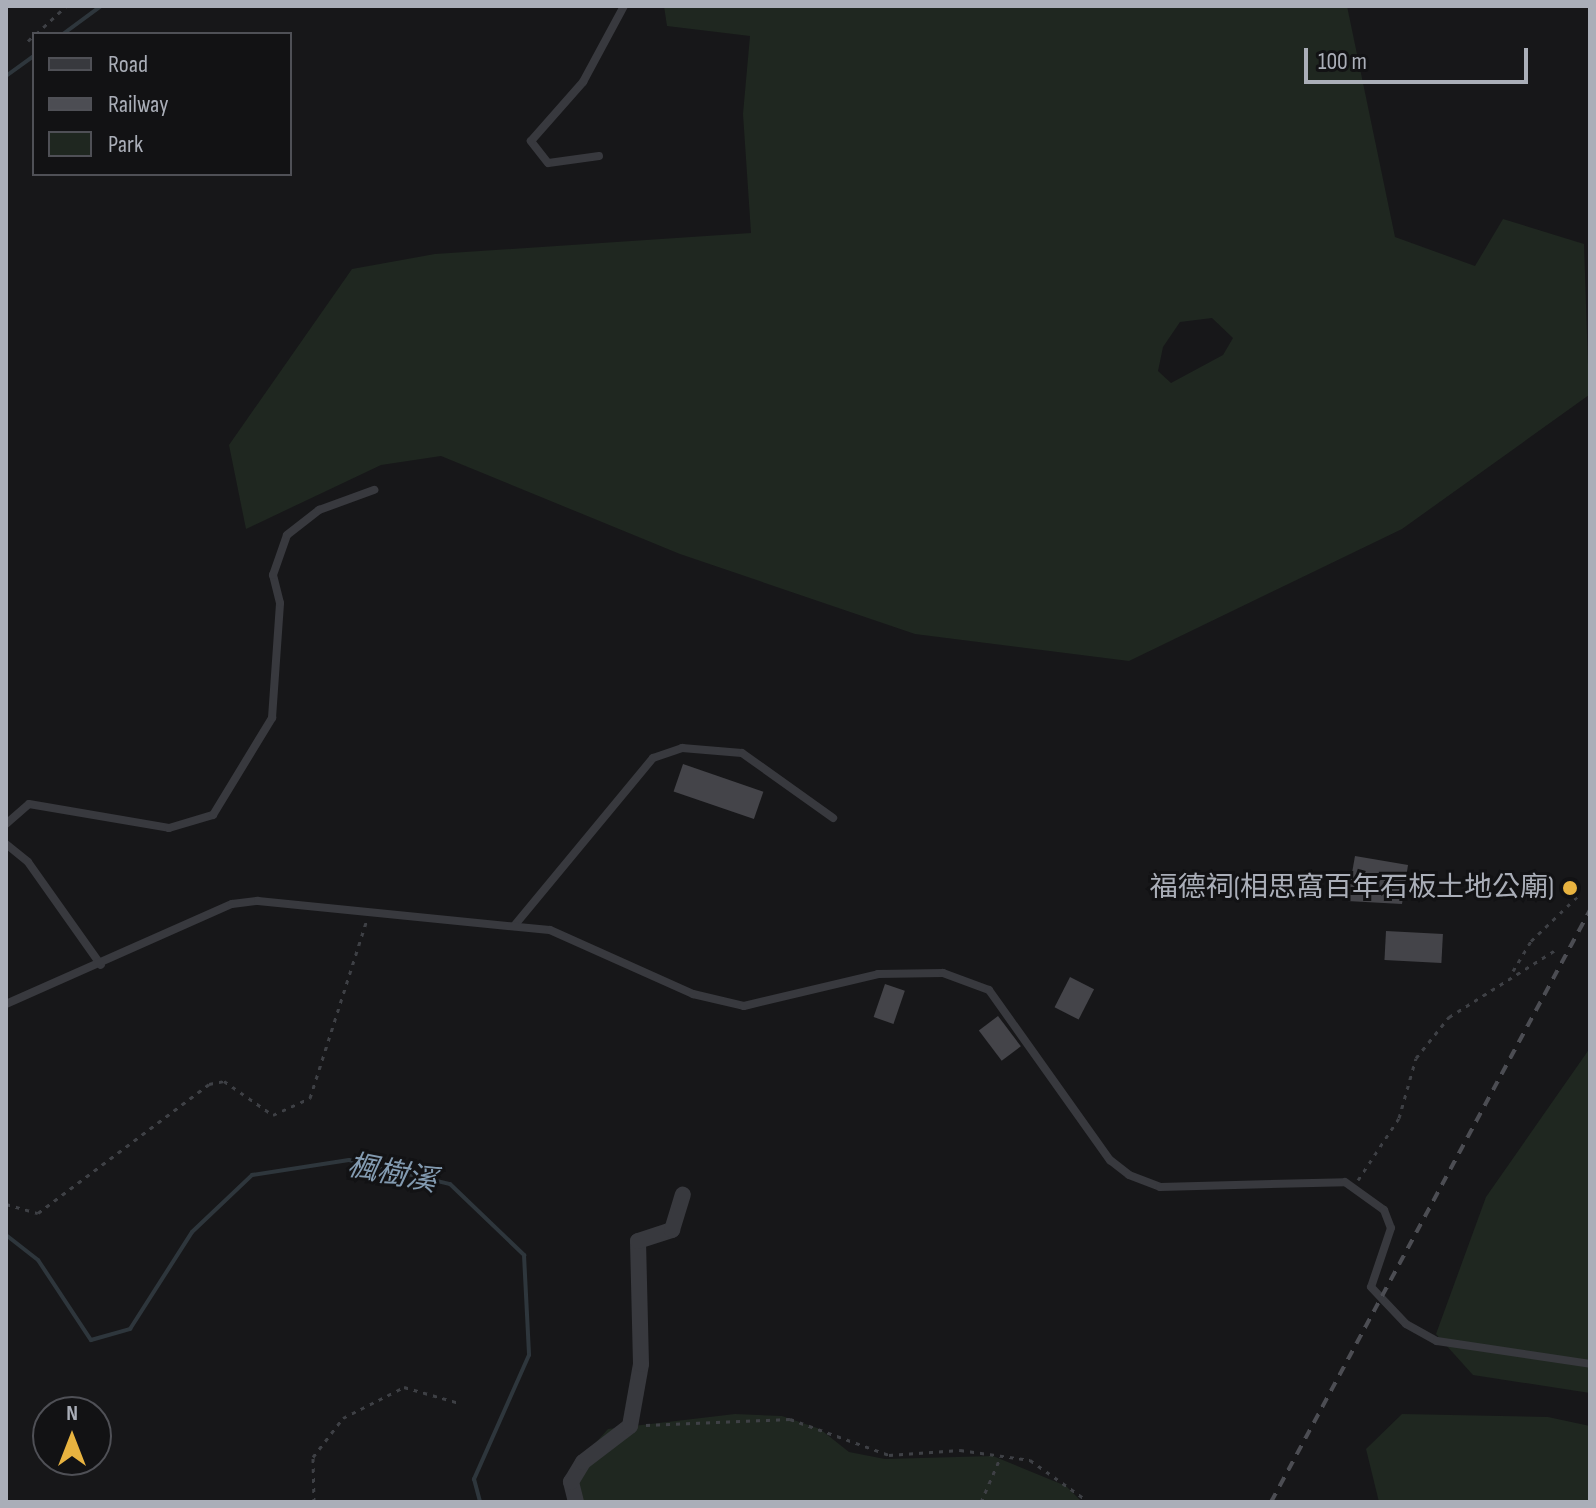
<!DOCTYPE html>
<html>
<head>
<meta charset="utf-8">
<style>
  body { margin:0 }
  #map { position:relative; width:1596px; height:1508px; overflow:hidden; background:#171719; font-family:"Sofia Sans Condensed","Noto Sans TC",sans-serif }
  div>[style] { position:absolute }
  .green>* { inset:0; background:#1f2720 }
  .stream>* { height:4px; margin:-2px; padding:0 2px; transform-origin:2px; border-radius:2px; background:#2e363c }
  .building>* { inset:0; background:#444449; transform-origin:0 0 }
  .path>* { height:3px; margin-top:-1.5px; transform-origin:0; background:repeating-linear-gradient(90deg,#3e4045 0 4px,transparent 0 10px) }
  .service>* { height:8px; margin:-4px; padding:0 4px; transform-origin:4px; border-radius:4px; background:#38393e }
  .minor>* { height:16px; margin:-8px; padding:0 8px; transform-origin:8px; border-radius:8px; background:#38393e }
  .rail>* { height:4px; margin-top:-2px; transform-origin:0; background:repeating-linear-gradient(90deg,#4c4d53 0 10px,transparent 0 18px) }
  .dots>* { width:22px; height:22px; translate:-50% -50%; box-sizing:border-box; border:4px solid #121214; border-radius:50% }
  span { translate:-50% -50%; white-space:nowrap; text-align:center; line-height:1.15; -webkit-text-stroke:6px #121214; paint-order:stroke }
  .poi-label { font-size:28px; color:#aaaeb8 }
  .right { translate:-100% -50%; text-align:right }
  .water-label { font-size:30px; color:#839bb1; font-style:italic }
  .frame { position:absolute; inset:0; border:8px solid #aaaeb8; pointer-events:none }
  .legend { position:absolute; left:32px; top:32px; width:260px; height:144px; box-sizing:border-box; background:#121214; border:2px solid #4f5056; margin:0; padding:10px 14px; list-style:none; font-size:24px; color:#aaaeb8 }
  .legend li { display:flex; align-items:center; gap:16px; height:40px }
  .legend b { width:40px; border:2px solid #4f5056 }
  .north { position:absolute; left:32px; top:1396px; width:80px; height:80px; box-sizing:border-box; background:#121214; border:2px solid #4f5056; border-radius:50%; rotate:0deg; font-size:22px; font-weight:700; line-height:32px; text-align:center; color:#aaaeb8 }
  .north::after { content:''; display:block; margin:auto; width:28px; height:36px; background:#e8b340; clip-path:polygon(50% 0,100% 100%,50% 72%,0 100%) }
  .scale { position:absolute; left:1304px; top:48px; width:224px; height:36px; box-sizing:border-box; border:4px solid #aaaeb8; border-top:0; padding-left:10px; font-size:24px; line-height:28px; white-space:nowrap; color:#aaaeb8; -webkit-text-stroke:6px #121214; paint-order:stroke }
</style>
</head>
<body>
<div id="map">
  <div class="green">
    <i style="clip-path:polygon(evenodd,664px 6px,1347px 6px,1395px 237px,1475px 266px,1503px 219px,1584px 244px,1589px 395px,1402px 529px,1129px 661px,915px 634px,680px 554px,441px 456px,381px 465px,246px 529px,229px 445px,352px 269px,435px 254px,751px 233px,743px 114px,750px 36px,667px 26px,664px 6px,1212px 318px,1233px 338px,1223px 355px,1171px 383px,1158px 371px,1163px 347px,1180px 322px,1212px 318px)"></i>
    <i style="clip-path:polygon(1590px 1048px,1590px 1393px,1473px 1375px,1436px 1334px,1486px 1197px)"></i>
    <i style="clip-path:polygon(735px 1414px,782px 1416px,820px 1429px,849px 1452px,885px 1459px,993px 1456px,1066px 1486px,1082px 1502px,568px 1502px,574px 1467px,608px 1429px)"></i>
    <i style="clip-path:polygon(1402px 1414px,1548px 1417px,1590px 1426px,1590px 1502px,1379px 1502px,1366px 1449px)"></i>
  </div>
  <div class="stream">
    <i style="left:63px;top:34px;width:47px;rotate:-36.4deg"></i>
    <i style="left:6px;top:76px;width:34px;rotate:-36deg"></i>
    <i style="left:6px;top:1235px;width:41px;rotate:38deg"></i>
    <i style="left:38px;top:1260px;width:96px;rotate:56.5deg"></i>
    <i style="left:91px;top:1340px;width:41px;rotate:-15.8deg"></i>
    <i style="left:130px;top:1329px;width:115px;rotate:-57.4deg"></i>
    <i style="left:192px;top:1232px;width:83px;rotate:-43.5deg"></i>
    <i style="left:252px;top:1175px;width:98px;rotate:-8.8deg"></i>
    <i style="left:349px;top:1160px;width:104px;rotate:13.4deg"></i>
    <i style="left:450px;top:1184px;width:103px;rotate:43.8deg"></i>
    <i style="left:524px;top:1255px;width:100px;rotate:87.1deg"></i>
    <i style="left:529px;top:1355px;width:136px;rotate:113.9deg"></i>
    <i style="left:474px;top:1479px;width:24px;rotate:75deg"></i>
  </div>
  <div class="building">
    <i style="left:683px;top:764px;width:85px;height:29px;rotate:19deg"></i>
    <i style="clip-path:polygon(1355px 856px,1408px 865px,1402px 904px,1347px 901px)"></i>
    <i style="left:1386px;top:931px;width:57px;height:29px;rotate:3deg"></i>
    <i style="left:1070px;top:977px;width:27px;height:34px;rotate:27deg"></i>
    <i style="left:885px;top:984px;width:21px;height:35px;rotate:19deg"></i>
    <i style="left:998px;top:1016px;width:38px;height:24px;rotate:53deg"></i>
  </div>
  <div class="path">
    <i style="left:36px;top:34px;width:41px;rotate:-43deg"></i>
    <i style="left:28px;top:41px;width:8px;rotate:-45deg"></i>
    <i style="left:1513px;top:971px;width:35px;rotate:-59deg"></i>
    <i style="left:1531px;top:941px;width:69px;rotate:-43.8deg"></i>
    <i style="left:1358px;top:1180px;width:74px;rotate:-56.5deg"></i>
    <i style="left:1399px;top:1118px;width:62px;rotate:-74.2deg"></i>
    <i style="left:1416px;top:1058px;width:53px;rotate:-51.2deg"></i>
    <i style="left:1449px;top:1017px;width:128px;rotate:-32.2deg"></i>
    <i style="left:6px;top:1204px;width:33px;rotate:16deg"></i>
    <i style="left:38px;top:1213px;width:214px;rotate:-37deg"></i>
    <i style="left:209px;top:1084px;width:15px;rotate:-11deg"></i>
    <i style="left:224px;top:1081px;width:60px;rotate:34.8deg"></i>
    <i style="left:273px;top:1115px;width:41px;rotate:-24.7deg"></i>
    <i style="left:310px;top:1098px;width:185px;rotate:-72.3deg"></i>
    <i style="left:646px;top:1425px;width:144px;rotate:-2.4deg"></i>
    <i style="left:790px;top:1419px;width:105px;rotate:20deg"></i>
    <i style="left:889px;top:1455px;width:71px;rotate:-4deg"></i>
    <i style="left:960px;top:1450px;width:71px;rotate:8.1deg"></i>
    <i style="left:1030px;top:1460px;width:72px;rotate:35.4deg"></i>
    <i style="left:314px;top:1502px;width:45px;rotate:-91.3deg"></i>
    <i style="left:313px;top:1457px;width:49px;rotate:-52.4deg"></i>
    <i style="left:343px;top:1418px;width:68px;rotate:-26.9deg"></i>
    <i style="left:404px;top:1387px;width:57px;rotate:16.2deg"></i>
    <i style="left:981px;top:1502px;width:50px;rotate:-66.5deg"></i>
  </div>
  <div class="service">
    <i style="left:599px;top:156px;width:51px;rotate:172.2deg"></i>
    <i style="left:548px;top:163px;width:28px;rotate:-128deg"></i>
    <i style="left:531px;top:141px;width:79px;rotate:-48.6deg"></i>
    <i style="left:583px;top:82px;width:86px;rotate:-61.7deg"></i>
    <i style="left:6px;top:824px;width:30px;rotate:-41deg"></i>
    <i style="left:29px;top:804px;width:142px;rotate:9.7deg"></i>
    <i style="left:169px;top:828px;width:46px;rotate:-16.5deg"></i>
    <i style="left:213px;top:815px;width:114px;rotate:-58.7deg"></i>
    <i style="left:272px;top:718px;width:115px;rotate:-86deg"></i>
    <i style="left:280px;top:603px;width:29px;rotate:-104deg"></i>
    <i style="left:273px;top:575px;width:42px;rotate:-70.7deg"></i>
    <i style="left:287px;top:535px;width:41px;rotate:-38deg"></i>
    <i style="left:319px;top:510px;width:59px;rotate:-20deg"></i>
    <i style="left:6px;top:844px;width:28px;rotate:39deg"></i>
    <i style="left:28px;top:862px;width:126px;rotate:54.7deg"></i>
    <i style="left:514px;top:926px;width:218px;rotate:-50.4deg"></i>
    <i style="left:653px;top:758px;width:31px;rotate:-19deg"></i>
    <i style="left:682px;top:748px;width:60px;rotate:4.8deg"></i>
    <i style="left:742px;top:753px;width:112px;rotate:35.5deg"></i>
    <i style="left:6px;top:1004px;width:247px;rotate:-23.9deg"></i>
    <i style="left:232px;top:904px;width:26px;rotate:-7deg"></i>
    <i style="left:258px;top:901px;width:293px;rotate:5.7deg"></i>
    <i style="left:550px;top:930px;width:157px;rotate:24.1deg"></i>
    <i style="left:693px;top:994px;width:52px;rotate:13.2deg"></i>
    <i style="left:744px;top:1006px;width:138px;rotate:-13.4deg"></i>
    <i style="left:878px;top:974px;width:65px;rotate:-0.9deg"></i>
    <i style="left:943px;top:973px;width:49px;rotate:20.3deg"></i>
    <i style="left:989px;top:990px;width:209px;rotate:54.6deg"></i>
    <i style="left:1110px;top:1160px;width:24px;rotate:38deg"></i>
    <i style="left:1129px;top:1175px;width:33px;rotate:21deg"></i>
    <i style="left:1160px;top:1187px;width:185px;rotate:-1.5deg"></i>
    <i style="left:1345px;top:1182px;width:48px;rotate:35.7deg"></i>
    <i style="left:1384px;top:1210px;width:19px;rotate:69deg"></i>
    <i style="left:1391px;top:1228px;width:62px;rotate:108.7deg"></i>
    <i style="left:1371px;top:1287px;width:51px;rotate:46.6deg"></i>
    <i style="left:1406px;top:1324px;width:35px;rotate:29deg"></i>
    <i style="left:1437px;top:1341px;width:155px;rotate:8.5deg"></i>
  </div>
  <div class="minor">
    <i style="left:576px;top:1502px;width:21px;rotate:-104deg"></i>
    <i style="left:571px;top:1482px;width:23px;rotate:-59deg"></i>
    <i style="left:583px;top:1462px;width:59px;rotate:-37.5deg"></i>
    <i style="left:630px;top:1426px;width:63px;rotate:-79.9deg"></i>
    <i style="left:641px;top:1364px;width:123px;rotate:-91.4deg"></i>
    <i style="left:638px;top:1241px;width:36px;rotate:-18deg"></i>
    <i style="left:672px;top:1230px;width:37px;rotate:-73deg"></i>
  </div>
  <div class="rail">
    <i style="left:1271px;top:1502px;width:672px;rotate:-61.68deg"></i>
  </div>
  <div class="dots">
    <i style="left:1570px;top:888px;background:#e8b340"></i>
  </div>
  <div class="poi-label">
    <span class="right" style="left:1554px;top:888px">福德祠(相思窩百年石板土地公廟)</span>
  </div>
  <div class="water-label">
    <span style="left:392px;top:1174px;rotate:11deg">楓樹溪</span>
  </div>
  <div class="frame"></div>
  <ul class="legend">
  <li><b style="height:10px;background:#38393e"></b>Road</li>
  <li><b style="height:10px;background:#4c4d53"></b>Railway</li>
  <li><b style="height:22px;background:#1f2720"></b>Park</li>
  </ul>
  <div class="north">N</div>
  <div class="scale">100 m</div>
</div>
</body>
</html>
